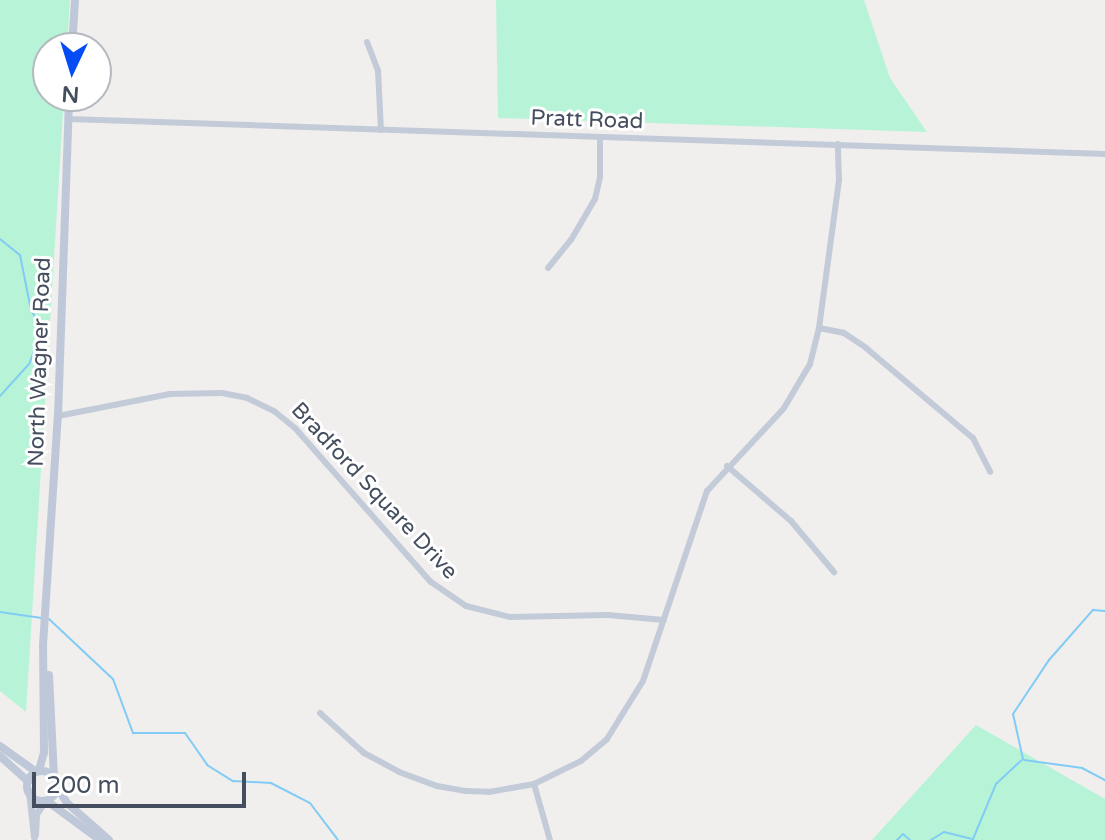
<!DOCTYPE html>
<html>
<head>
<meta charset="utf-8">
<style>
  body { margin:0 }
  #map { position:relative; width:1105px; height:840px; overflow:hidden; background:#f1eeee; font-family:"Varela Round",sans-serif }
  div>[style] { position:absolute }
  .green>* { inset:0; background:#b7f4d7 }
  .stream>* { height:2px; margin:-1px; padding:0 1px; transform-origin:1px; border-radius:1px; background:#80ccf5 }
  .minor>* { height:6px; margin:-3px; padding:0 3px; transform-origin:3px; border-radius:3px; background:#c3cbd8 }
  .tertiary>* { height:7px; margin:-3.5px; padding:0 3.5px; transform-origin:3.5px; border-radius:3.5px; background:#c3cbd8 }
  .secondary>* { height:8px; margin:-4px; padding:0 4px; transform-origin:4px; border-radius:4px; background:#bfc8d9 }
  .secondary>.ring { margin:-4px; padding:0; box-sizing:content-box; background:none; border:8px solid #bfc8d9; border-radius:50% }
  span { translate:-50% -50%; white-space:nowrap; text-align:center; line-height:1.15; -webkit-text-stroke:6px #fff; paint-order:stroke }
  .street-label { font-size:22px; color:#444e5e }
  .north { position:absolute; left:32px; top:32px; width:80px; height:80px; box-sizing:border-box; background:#fff; border:2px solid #b4b8bf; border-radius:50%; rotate:184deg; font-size:22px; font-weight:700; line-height:32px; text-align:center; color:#444e5e }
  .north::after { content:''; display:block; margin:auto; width:28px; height:36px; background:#054cf4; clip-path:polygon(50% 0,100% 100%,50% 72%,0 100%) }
  .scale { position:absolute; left:32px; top:772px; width:214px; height:36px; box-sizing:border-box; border:4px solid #444e5e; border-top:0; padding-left:10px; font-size:24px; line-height:28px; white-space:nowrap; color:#444e5e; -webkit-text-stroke:6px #fff; paint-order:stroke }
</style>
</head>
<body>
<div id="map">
  <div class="green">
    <i style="clip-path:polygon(0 0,70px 0,67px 48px,48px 48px,48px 96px,64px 96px,26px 712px,0 691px)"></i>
    <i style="clip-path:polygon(496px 0,864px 0,890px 78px,927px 132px,498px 118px)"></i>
    <i style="clip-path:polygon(976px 725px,1105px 799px,1105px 840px,872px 840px)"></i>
  </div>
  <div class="stream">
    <i style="left:0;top:239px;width:26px;rotate:39deg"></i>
    <i style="left:20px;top:255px;width:56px;rotate:78.7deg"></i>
    <i style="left:31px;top:310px;width:22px;rotate:60deg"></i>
    <i style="left:42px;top:329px;width:37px;rotate:110deg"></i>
    <i style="left:29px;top:364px;width:43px;rotate:132.2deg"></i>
    <i style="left:0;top:612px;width:42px;rotate:8.1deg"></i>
    <i style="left:49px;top:619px;width:88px;rotate:43.2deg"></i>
    <i style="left:113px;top:679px;width:58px;rotate:69.7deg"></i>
    <i style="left:133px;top:733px;width:52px"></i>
    <i style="left:185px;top:733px;width:39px;rotate:55deg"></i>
    <i style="left:207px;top:765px;width:31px;rotate:32deg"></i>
    <i style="left:233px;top:781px;width:38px;rotate:3deg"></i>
    <i style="left:271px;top:783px;width:44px;rotate:27.1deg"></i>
    <i style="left:310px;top:803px;width:46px;rotate:52.9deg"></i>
    <i style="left:1023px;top:759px;width:46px;rotate:-102.5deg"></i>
    <i style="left:1013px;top:714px;width:65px;rotate:-56.3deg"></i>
    <i style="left:1049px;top:660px;width:67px;rotate:-48.7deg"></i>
    <i style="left:1093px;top:610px;width:12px;rotate:5deg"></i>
    <i style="left:1024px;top:760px;width:59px;rotate:7.9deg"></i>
    <i style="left:1082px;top:768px;width:26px;rotate:28deg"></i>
    <i style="left:897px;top:840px;width:8px;rotate:-45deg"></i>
    <i style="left:903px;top:834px;width:9px;rotate:41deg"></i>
    <i style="left:931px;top:840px;width:15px;rotate:-32deg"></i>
    <i style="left:944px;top:832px;width:30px;rotate:14deg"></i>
    <i style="left:973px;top:839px;width:60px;rotate:-67.3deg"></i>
    <i style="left:996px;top:784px;width:35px;rotate:-43deg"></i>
  </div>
  <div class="minor">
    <i style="left:367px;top:42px;width:31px;rotate:69deg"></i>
    <i style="left:378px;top:71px;width:59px;rotate:87.1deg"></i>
    <i style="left:68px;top:119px;width:1038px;rotate:1.93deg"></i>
    <i style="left:548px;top:268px;width:36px;rotate:-51deg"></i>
    <i style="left:571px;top:240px;width:48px;rotate:-59.7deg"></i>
    <i style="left:595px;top:199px;width:23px;rotate:-77deg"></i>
    <i style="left:600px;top:177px;width:39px;rotate:-90deg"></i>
    <i style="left:819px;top:328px;width:25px;rotate:11deg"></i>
    <i style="left:844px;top:333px;width:27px;rotate:34deg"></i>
    <i style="left:866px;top:348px;width:140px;rotate:40.1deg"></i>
    <i style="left:973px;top:438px;width:38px;rotate:63deg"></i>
    <i style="left:58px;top:416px;width:114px;rotate:-11.1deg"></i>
    <i style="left:170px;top:394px;width:52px;rotate:-1.1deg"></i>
    <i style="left:222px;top:393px;width:25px;rotate:11deg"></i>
    <i style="left:247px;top:398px;width:30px;rotate:26deg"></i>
    <i style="left:274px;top:411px;width:27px;rotate:39deg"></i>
    <i style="left:295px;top:428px;width:205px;rotate:48.6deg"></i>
    <i style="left:431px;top:582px;width:42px;rotate:34.4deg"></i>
    <i style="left:466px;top:606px;width:45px;rotate:14deg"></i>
    <i style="left:510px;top:617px;width:98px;rotate:-1.2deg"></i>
    <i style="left:608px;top:615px;width:56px;rotate:5.1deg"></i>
    <i style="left:727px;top:466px;width:84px;rotate:40.7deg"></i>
    <i style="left:791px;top:521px;width:67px;rotate:49.9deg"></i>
    <i style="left:320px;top:713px;width:59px;rotate:42.3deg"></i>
    <i style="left:364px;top:753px;width:40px;rotate:28deg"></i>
    <i style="left:399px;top:772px;width:40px;rotate:20.2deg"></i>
    <i style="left:437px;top:786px;width:28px;rotate:10deg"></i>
    <i style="left:465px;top:791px;width:24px;rotate:2deg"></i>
    <i style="left:489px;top:792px;width:46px;rotate:-10.1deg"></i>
    <i style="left:534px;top:784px;width:52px;rotate:-26.1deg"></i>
    <i style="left:581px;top:761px;width:34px;rotate:-40deg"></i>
    <i style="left:607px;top:739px;width:68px;rotate:-58.2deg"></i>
    <i style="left:643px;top:681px;width:200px;rotate:-71.4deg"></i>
    <i style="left:707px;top:491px;width:113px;rotate:-47.1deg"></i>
    <i style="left:784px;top:408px;width:51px;rotate:-59.4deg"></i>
    <i style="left:810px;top:364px;width:37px;rotate:-76deg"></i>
    <i style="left:819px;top:328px;width:149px;rotate:-82.3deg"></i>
    <i style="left:839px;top:180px;width:36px;rotate:-92deg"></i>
    <i style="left:534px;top:784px;width:58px;rotate:74.1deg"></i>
  </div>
  <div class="tertiary">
    <i style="left:29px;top:791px;width:46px;rotate:83.8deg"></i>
    <i style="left:35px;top:834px;width:20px;rotate:-87deg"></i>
    <i style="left:36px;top:814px;width:14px;rotate:-56deg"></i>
  </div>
  <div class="secondary">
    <i style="left:72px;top:48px;width:48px;rotate:-86.4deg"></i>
    <i style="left:49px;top:675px;width:103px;rotate:87.2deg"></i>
    <i style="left:0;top:746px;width:43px;rotate:35.5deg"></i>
    <i style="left:0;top:756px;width:38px;rotate:42deg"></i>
    <i style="left:39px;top:770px;width:18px;rotate:-74deg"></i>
    <i style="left:44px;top:753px;width:108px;rotate:-90.5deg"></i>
    <i style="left:43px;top:645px;width:229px;rotate:-86.3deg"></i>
    <i style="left:58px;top:416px;width:320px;rotate:-88deg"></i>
    <i class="ring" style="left:27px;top:771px;width:22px;height:22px"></i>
    <i style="left:57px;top:787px;width:19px;rotate:58deg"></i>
    <i style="left:67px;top:803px;width:56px;rotate:41.4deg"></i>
    <i style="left:47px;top:801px;width:66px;rotate:36.3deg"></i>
  </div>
  <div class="street-label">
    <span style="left:587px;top:120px;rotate:2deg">Pratt Road</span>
    <span style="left:40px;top:362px;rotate:-88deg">North Wagner Road</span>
    <span style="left:374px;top:491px;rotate:47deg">Bradford Square Drive</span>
  </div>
  <div class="north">N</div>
  <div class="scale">200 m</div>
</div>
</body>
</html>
